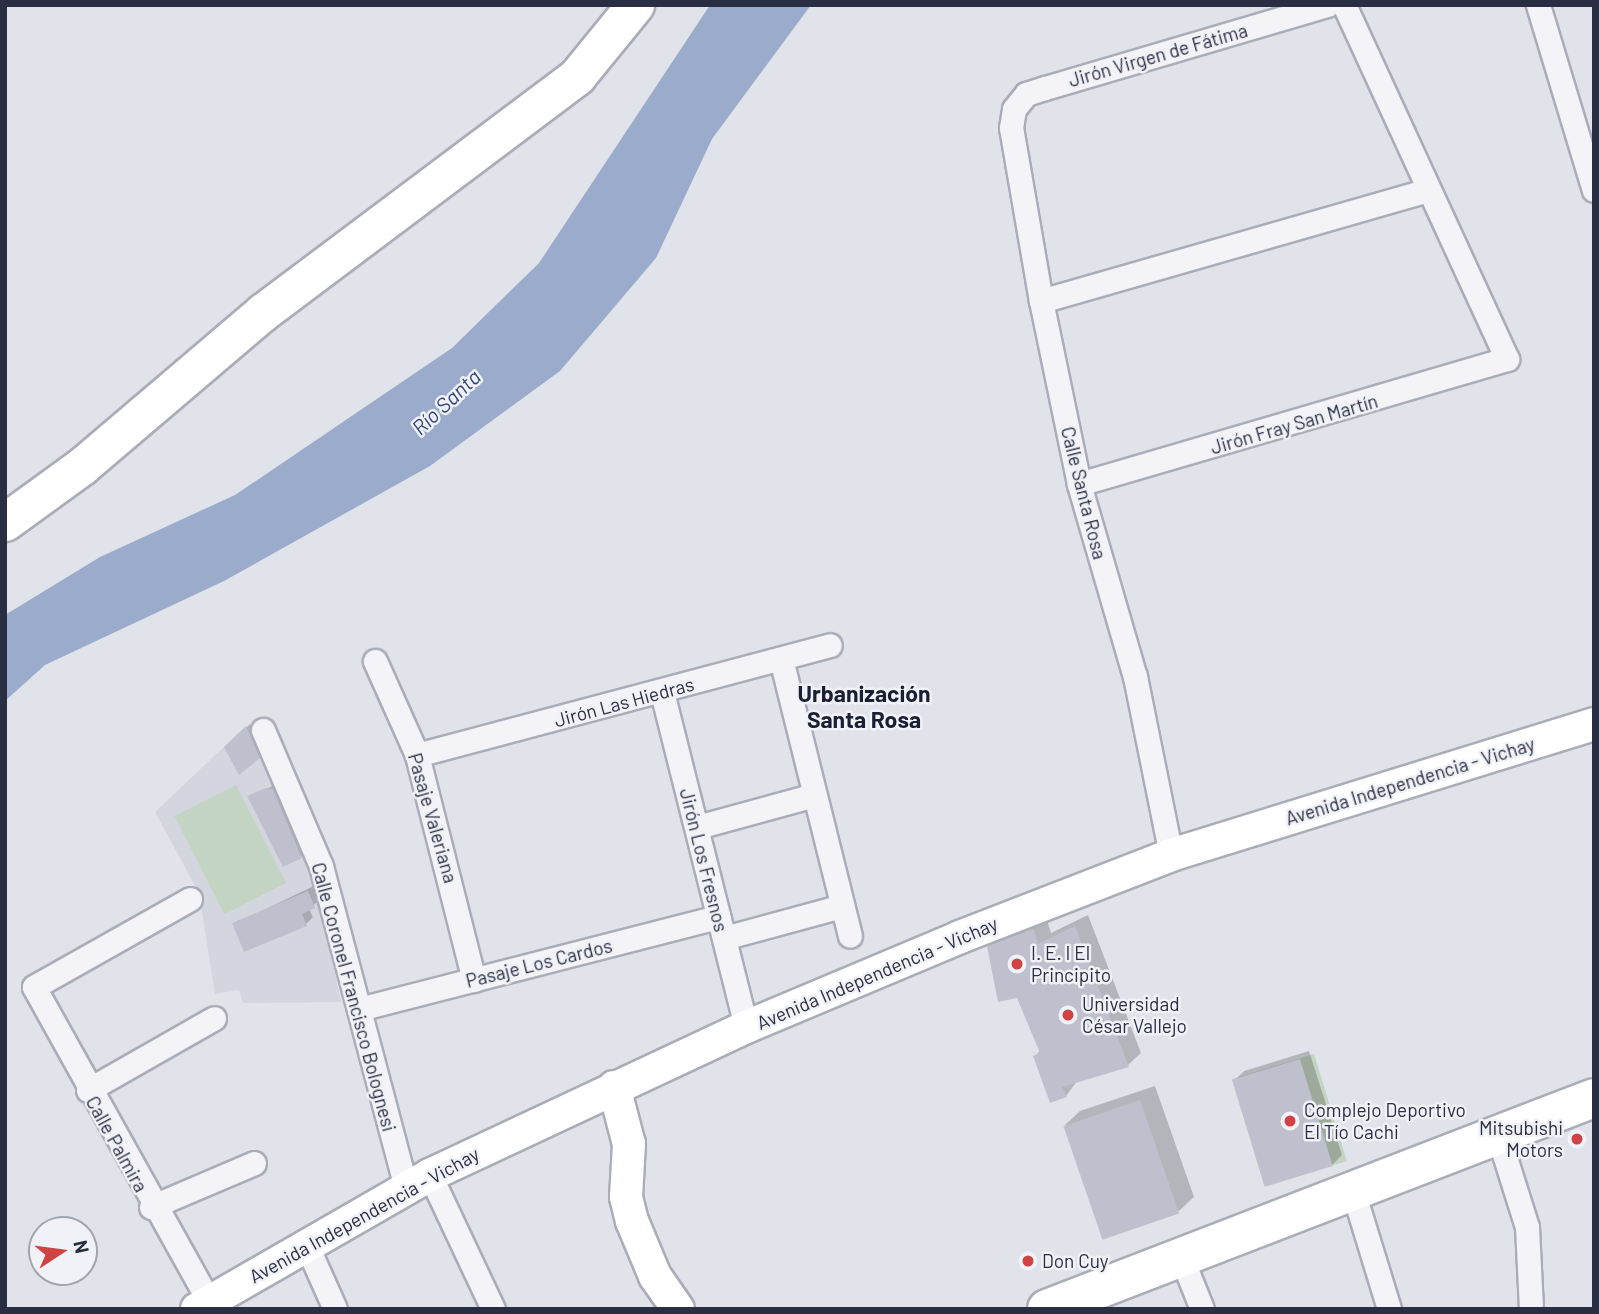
<!DOCTYPE html>
<html>
<head>
<meta charset="utf-8">
<style>
  body { margin:0 }
  #map { position:relative; width:1599px; height:1314px; overflow:hidden; background:#e1e3ea; font-family:Barlow,sans-serif }
  div>[style] { position:absolute }
  .built>* { inset:0; background:#d3d5df }
  .green>* { inset:0; background:#c3d4c2; transform-origin:0 0 }
  .water>* { inset:0; background:#9babcb }
  .shadow>* { inset:0; background:#0003 }
  .building>* { inset:0; background:#bec1cd; transform-origin:0 0 }
  .roads { filter:drop-shadow(2px 0 #aaadb8) drop-shadow(-2px 0 #aaadb8) drop-shadow(0 2px #aaadb8) drop-shadow(0 -2px #aaadb8) }
  .street>* { height:23px; margin:-11.5px; padding:0 11.5px; transform-origin:11.5px; border-radius:11.5px; background:#f4f4f8 }
  .secondary>* { height:32px; margin:-16px; padding:0 16px; transform-origin:16px; border-radius:16px; background:#fff }
  .primary>* { height:37px; margin:-18.5px; padding:0 18.5px; transform-origin:18.5px; border-radius:18.5px; background:#fff }
  .highway>* { height:38px; margin:-19px; padding:0 19px; transform-origin:19px; border-radius:19px; background:#fff }
  .dots>* { width:19px; height:19px; translate:-50% -50%; box-sizing:border-box; border:4px solid #f0f2f7; border-radius:50% }
  span { translate:-50% -50%; white-space:nowrap; text-align:center; line-height:1.15; -webkit-text-stroke:5px #f0f2f7; paint-order:stroke }
  .street-label { font-size:19px; color:#292e42 }
  .poi-label { font-size:19px; color:#292e42 }
  .left { translate:0 -50%; text-align:left }
  .right { translate:-100% -50%; text-align:right }
  .water-label { font-size:21px; color:#324677; font-style:italic }
  .quarter-label { font-size:23px; color:#1b1f33; font-weight:700 }
  .frame { position:absolute; inset:0; border:7px solid #292e42; pointer-events:none }
  .north { position:absolute; left:28px; top:1216px; width:70px; height:70px; box-sizing:border-box; background:#f0f2f7; border:2px solid #a0a4af; border-radius:50%; rotate:77deg; font-size:19px; font-weight:700; line-height:28px; text-align:center; color:#292e42 }
  .north::after { content:''; display:block; margin:auto; width:24px; height:32px; background:#d14343; clip-path:polygon(50% 0,100% 100%,50% 72%,0 100%) }
</style>
</head>
<body>
<div id="map">
  <div class="built">
    <i style="clip-path:polygon(246px 726px,317px 887px,341px 1002px,243px 1003px,239px 990px,215px 994px,199px 893px,155px 812px)"></i>
  </div>
  <div class="green">
    <i style="left:236px;top:785px;width:110px;height:69px;rotate:63deg"></i>
    <i style="left:1314px;top:1054px;width:112px;height:86px;rotate:73deg"></i>
  </div>
  <div class="water">
    <i style="clip-path:polygon(710px 5px,811px 5px,712px 139px,656px 258px,560px 371px,430px 466px,224px 581px,45px 665px,5px 701px,5px 615px,100px 557px,235px 495px,452px 348px,539px 263px)"></i>
  </div>
  <div class="shadow">
    <i style="clip-path:polygon(250px 724px,263px 752px,259px 757px,226px 747px)"></i>
    <i style="clip-path:polygon(280px 783px,308px 849px,301px 856px,250px 796px)"></i>
    <i style="clip-path:polygon(316px 885px,321px 899px,309px 909px,313px 917px,306px 924px,234px 924px)"></i>
    <i style="clip-path:polygon(1088px 915px,1141px 1053px,1128px 1065px,1077px 1081px,1066px 1096px,1035px 1056px,1041px 1050px,1018px 996px,989px 947px,1001px 934px,1046px 917px,1051px 933px)"></i>
    <i style="clip-path:polygon(1309px 1051px,1342px 1155px,1332px 1165px,1234px 1081px,1244px 1071px)"></i>
    <i style="clip-path:polygon(1155px 1086px,1194px 1197px,1179px 1211px,1065px 1125px,1080px 1111px)"></i>
  </div>
  <div class="building">
    <i style="clip-path:polygon(246px 726px,260px 758px,239px 775px,224px 747px)"></i>
    <i style="clip-path:polygon(266px 788px,273px 789px,302px 858px,283px 867px,247px 796px)"></i>
    <i style="clip-path:polygon(308px 891px,315px 908px,302px 914px,307px 926px,244px 952px,232px 923px)"></i>
    <i style="clip-path:polygon(1075px 926px,1129px 1067px,1062px 1087px,1067px 1097px,1050px 1103px,1033px 1056px,1040px 1053px,1017px 998px,998px 1002px,987px 946px,1033px 928px,1038px 944px)"></i>
    <i style="left:1300px;top:1059px;width:112px;height:71px;rotate:73deg"></i>
    <i style="left:1140px;top:1100px;width:120px;height:81px;rotate:71deg"></i>
  </div>
  <div class="roads">
    <div class="street">
      <i style="left:1538px;top:5px;width:193px;rotate:73.2deg"></i>
      <i style="left:1041px;top:301px;width:403px;rotate:-16deg"></i>
      <i style="left:1079px;top:484px;width:446px;rotate:-16.3deg"></i>
      <i style="left:1507px;top:359px;width:390px;rotate:-114.7deg"></i>
      <i style="left:781px;top:659px;width:285px;rotate:76deg"></i>
      <i style="left:375px;top:661px;width:103px;rotate:65.9deg"></i>
      <i style="left:417px;top:755px;width:232px;rotate:75.8deg"></i>
      <i style="left:662px;top:692px;width:345px;rotate:75.9deg"></i>
      <i style="left:263px;top:730px;width:148px;rotate:66.9deg"></i>
      <i style="left:321px;top:866px;width:333px;rotate:75.2deg"></i>
      <i style="left:417px;top:755px;width:427px;rotate:-14.9deg"></i>
      <i style="left:697px;top:827px;width:121px;rotate:-15.3deg"></i>
      <i style="left:1171px;top:855px;width:182px;rotate:-101.4deg"></i>
      <i style="left:1135px;top:677px;width:201px;rotate:-106.2deg"></i>
      <i style="left:1079px;top:484px;width:187px;rotate:-101.7deg"></i>
      <i style="left:1041px;top:301px;width:176px;rotate:-99.8deg"></i>
      <i style="left:1011px;top:128px;width:19px;rotate:-81deg"></i>
      <i style="left:1014px;top:109px;width:19px;rotate:-51deg"></i>
      <i style="left:1026px;top:94px;width:20px;rotate:-18deg"></i>
      <i style="left:1045px;top:88px;width:294px;rotate:-16.4deg"></i>
      <i style="left:190px;top:899px;width:179px;rotate:150.6deg"></i>
      <i style="left:34px;top:987px;width:359px;rotate:60.9deg"></i>
      <i style="left:724px;top:938px;width:122px;rotate:-15.2deg"></i>
      <i style="left:359px;top:1009px;width:371px;rotate:-14.4deg"></i>
      <i style="left:88px;top:1090px;width:145px;rotate:-29.7deg"></i>
      <i style="left:1498px;top:1135px;width:96px;rotate:72.5deg"></i>
      <i style="left:1527px;top:1227px;width:82px;rotate:87.2deg"></i>
      <i style="left:430px;top:1175px;width:148px;rotate:64.8deg"></i>
      <i style="left:1353px;top:1191px;width:123px;rotate:73deg"></i>
      <i style="left:151px;top:1207px;width:112px;rotate:-23.1deg"></i>
      <i style="left:307px;top:1246px;width:69px;rotate:66deg"></i>
      <i style="left:1182px;top:1259px;width:54px;rotate:68.2deg"></i>
    </div>
    <div class="secondary">
      <i style="left:614px;top:1087px;width:59px;rotate:75.3deg"></i>
      <i style="left:629px;top:1144px;width:53px;rotate:93.2deg"></i>
      <i style="left:626px;top:1197px;width:25px;rotate:76deg"></i>
      <i style="left:632px;top:1221px;width:60px;rotate:67.3deg"></i>
      <i style="left:655px;top:1276px;width:40px;rotate:55.1deg"></i>
      <i style="left:197px;top:1309px;width:269px;rotate:-29.9deg"></i>
      <i style="left:430px;top:1175px;width:349px;rotate:-25.1deg"></i>
      <i style="left:746px;top:1027px;width:232px;rotate:-22.8deg"></i>
      <i style="left:960px;top:937px;width:226px;rotate:-21.2deg"></i>
      <i style="left:1171px;top:855px;width:443px;rotate:-17.2deg"></i>
    </div>
    <div class="primary">
      <i style="left:5px;top:522px;width:95px;rotate:-36deg"></i>
      <i style="left:82px;top:466px;width:238px;rotate:-40.4deg"></i>
      <i style="left:263px;top:312px;width:393px;rotate:-36.9deg"></i>
      <i style="left:577px;top:76px;width:92px;rotate:-50.8deg"></i>
    </div>
    <div class="highway">
      <i style="left:1047px;top:1309px;width:586px;rotate:-21.09deg"></i>
    </div>
  </div>
  <div class="dots">
    <i style="left:1017px;top:964px;background:#d14343"></i>
    <i style="left:1068px;top:1015px;background:#d14343"></i>
    <i style="left:1290px;top:1121px;background:#d14343"></i>
    <i style="left:1577px;top:1139px;background:#d14343"></i>
    <i style="left:1028px;top:1261px;background:#d14343"></i>
  </div>
  <div class="street-label">
    <span style="left:1158px;top:55px;rotate:-16deg">Jirón Virgen de Fátima</span>
    <span style="left:1294px;top:424px;rotate:-16deg">Jirón Fray San Martín</span>
    <span style="left:1084px;top:493px;rotate:76deg">Calle Santa Rosa</span>
    <span style="left:624px;top:702px;rotate:-15deg">Jirón Las Hiedras</span>
    <span style="left:1410px;top:781px;rotate:-17deg">Avenida Independencia - Vichay</span>
    <span style="left:433px;top:818px;rotate:74deg">Pasaje Valeriana</span>
    <span style="left:704px;top:860px;rotate:76deg">Jirón Los Fresnos</span>
    <span style="left:539px;top:963px;rotate:-14deg">Pasaje Los Cardos</span>
    <span style="left:877px;top:973px;rotate:-23deg">Avenida Independencia - Vichay</span>
    <span style="left:354px;top:997px;rotate:75deg">Calle Coronel Francisco Bolognesi</span>
    <span style="left:117px;top:1144px;rotate:61deg">Calle Palmira</span>
    <span style="left:364px;top:1215px;rotate:-29deg">Avenida Independencia - Vichay</span>
  </div>
  <div class="poi-label">
    <span class="left" style="left:1031px;top:964px">I. E. I El<br>Principito</span>
    <span class="left" style="left:1082px;top:1015px">Universidad<br>César Vallejo</span>
    <span class="left" style="left:1304px;top:1121px">Complejo Deportivo<br>El Tío Cachi</span>
    <span class="right" style="left:1563px;top:1139px">Mitsubishi<br>Motors</span>
    <span class="left" style="left:1042px;top:1261px">Don Cuy</span>
  </div>
  <div class="water-label">
    <span style="left:446px;top:402px;rotate:-43deg">Río Santa</span>
  </div>
  <div class="quarter-label">
    <span style="left:864px;top:706px">Urbanización<br>Santa Rosa</span>
  </div>
  <div class="frame"></div>
  <div class="north">N</div>
</div>
</body>
</html>
